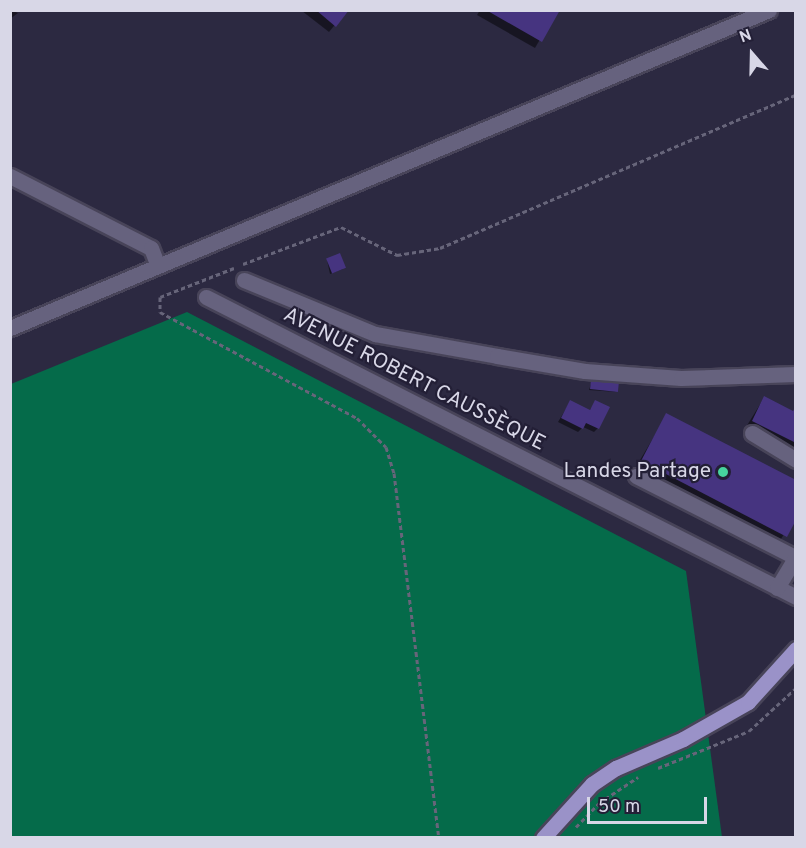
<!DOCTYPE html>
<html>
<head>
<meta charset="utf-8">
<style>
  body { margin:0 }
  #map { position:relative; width:806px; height:848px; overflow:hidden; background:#2c2941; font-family:Overpass,sans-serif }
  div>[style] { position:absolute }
  .forest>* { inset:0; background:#056b4a }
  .shadow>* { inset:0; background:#0007 }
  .building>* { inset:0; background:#463480; transform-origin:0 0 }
  .path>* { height:3px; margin-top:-1.5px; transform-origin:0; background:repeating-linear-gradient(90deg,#67657a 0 4.5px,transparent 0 7.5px) }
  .roads { filter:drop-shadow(2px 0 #484459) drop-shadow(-2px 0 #484459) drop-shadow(0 2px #484459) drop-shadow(0 -2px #484459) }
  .minor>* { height:15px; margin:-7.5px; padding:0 7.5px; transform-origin:7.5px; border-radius:7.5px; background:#66627e }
  .major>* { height:15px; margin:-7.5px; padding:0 7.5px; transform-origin:7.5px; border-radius:7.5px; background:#9a92c8 }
  .dots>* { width:16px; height:16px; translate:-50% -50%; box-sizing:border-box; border:3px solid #231f36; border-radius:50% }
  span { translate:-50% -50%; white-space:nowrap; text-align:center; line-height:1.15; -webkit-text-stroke:4.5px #231f36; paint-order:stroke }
  .street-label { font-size:21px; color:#d8d7e7 }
  .poi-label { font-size:21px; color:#d8d7e7 }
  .right { translate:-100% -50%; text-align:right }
  .frame { position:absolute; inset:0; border:12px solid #d8d7e7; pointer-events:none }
  .north { position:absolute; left:722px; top:24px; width:60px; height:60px; -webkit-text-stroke:4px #231f36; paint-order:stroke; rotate:340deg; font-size:16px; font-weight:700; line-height:24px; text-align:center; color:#d8d7e7 }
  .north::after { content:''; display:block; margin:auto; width:21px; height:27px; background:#d8d7e7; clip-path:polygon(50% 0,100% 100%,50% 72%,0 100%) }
  .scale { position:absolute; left:587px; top:797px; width:120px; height:27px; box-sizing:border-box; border:3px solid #d8d7e7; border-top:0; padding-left:8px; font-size:18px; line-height:21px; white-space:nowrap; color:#d8d7e7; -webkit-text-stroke:4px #231f36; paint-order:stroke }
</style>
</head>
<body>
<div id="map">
  <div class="forest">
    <i style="clip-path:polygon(187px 312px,686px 571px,722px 837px,11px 838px,11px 384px)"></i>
  </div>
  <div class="shadow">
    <i style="clip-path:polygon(10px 10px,18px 13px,10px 19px)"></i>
    <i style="clip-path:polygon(347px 10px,329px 32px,302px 11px)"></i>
    <i style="clip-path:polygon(480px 10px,557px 10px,535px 48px,477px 15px)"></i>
    <i style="clip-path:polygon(327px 260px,343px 269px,330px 274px)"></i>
    <i style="clip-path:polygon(592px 381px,617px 392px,589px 390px)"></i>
    <i style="clip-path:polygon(764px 398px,792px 412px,795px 409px,796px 454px,746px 427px)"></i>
    <i style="clip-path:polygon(570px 402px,589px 411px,596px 402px,598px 428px,594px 432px,583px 427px,578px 432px,558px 422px)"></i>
    <i style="clip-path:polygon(667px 415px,796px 516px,777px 545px,634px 470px)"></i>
  </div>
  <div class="building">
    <i style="clip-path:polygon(316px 10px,349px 10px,336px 27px)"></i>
    <i style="clip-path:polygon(486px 10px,560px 10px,542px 42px)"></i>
    <i style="left:340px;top:253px;width:16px;height:15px;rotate:68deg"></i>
    <i style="left:591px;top:380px;width:28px;height:9px;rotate:6deg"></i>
    <i style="clip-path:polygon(764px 396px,793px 411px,796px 406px,796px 443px,752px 421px)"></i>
    <i style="clip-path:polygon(570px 400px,590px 410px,595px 400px,610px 407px,599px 429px,586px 423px,583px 429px,561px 418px)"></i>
    <i style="clip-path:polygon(666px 413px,796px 480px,796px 520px,787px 537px,641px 461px)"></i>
  </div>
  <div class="path">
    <i style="left:243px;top:264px;width:105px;rotate:-20.7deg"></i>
    <i style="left:341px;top:227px;width:63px;rotate:26.6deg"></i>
    <i style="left:397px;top:255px;width:44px;rotate:-9.2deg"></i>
    <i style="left:440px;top:248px;width:387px;rotate:-23.3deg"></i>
    <i style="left:234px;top:268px;width:79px;rotate:158.6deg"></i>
    <i style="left:160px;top:297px;width:15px;rotate:90deg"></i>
    <i style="left:160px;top:312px;width:224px;rotate:28.3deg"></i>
    <i style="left:357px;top:418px;width:41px;rotate:45deg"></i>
    <i style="left:386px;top:447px;width:27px;rotate:73deg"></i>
    <i style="left:394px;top:473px;width:368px;rotate:83deg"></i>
    <i style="left:658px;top:768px;width:98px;rotate:-22.1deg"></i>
    <i style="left:749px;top:731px;width:64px;rotate:-42.5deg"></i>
    <i style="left:576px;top:827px;width:33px;rotate:-46deg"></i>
    <i style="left:599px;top:803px;width:47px;rotate:-33.7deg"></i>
  </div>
  <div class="roads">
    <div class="minor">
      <i style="left:10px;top:176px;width:158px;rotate:27.1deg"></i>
      <i style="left:151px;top:248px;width:19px;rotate:69deg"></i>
      <i style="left:244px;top:280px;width:142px;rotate:22.4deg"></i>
      <i style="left:375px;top:334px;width:124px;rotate:10.2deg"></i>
      <i style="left:497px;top:356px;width:89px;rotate:9.7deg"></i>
      <i style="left:585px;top:371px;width:96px;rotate:4.2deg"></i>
      <i style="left:681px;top:378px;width:115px;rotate:-2deg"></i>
      <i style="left:206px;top:297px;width:662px;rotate:26.95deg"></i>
      <i style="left:10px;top:328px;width:823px;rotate:-22.73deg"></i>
      <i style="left:752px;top:433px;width:52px;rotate:31.5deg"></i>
      <i style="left:636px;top:476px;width:178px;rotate:27deg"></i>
      <i style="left:777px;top:588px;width:37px;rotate:-59deg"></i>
    </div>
    <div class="major">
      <i style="left:543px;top:838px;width:73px;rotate:-47.8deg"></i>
      <i style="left:592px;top:784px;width:29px;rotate:-34deg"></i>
      <i style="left:616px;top:768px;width:73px;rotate:-23.4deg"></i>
      <i style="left:683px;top:739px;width:75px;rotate:-29.6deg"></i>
      <i style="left:748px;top:702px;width:72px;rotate:-47.8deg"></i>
    </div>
  </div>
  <div class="dots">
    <i style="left:723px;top:472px;background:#47d49e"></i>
  </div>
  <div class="street-label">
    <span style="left:414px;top:380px;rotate:27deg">AVENUE ROBERT CAUSSÈQUE</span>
  </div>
  <div class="poi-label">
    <span class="right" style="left:711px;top:472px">Landes Partage</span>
  </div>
  <div class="frame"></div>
  <div class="north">N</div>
  <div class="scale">50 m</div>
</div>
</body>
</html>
